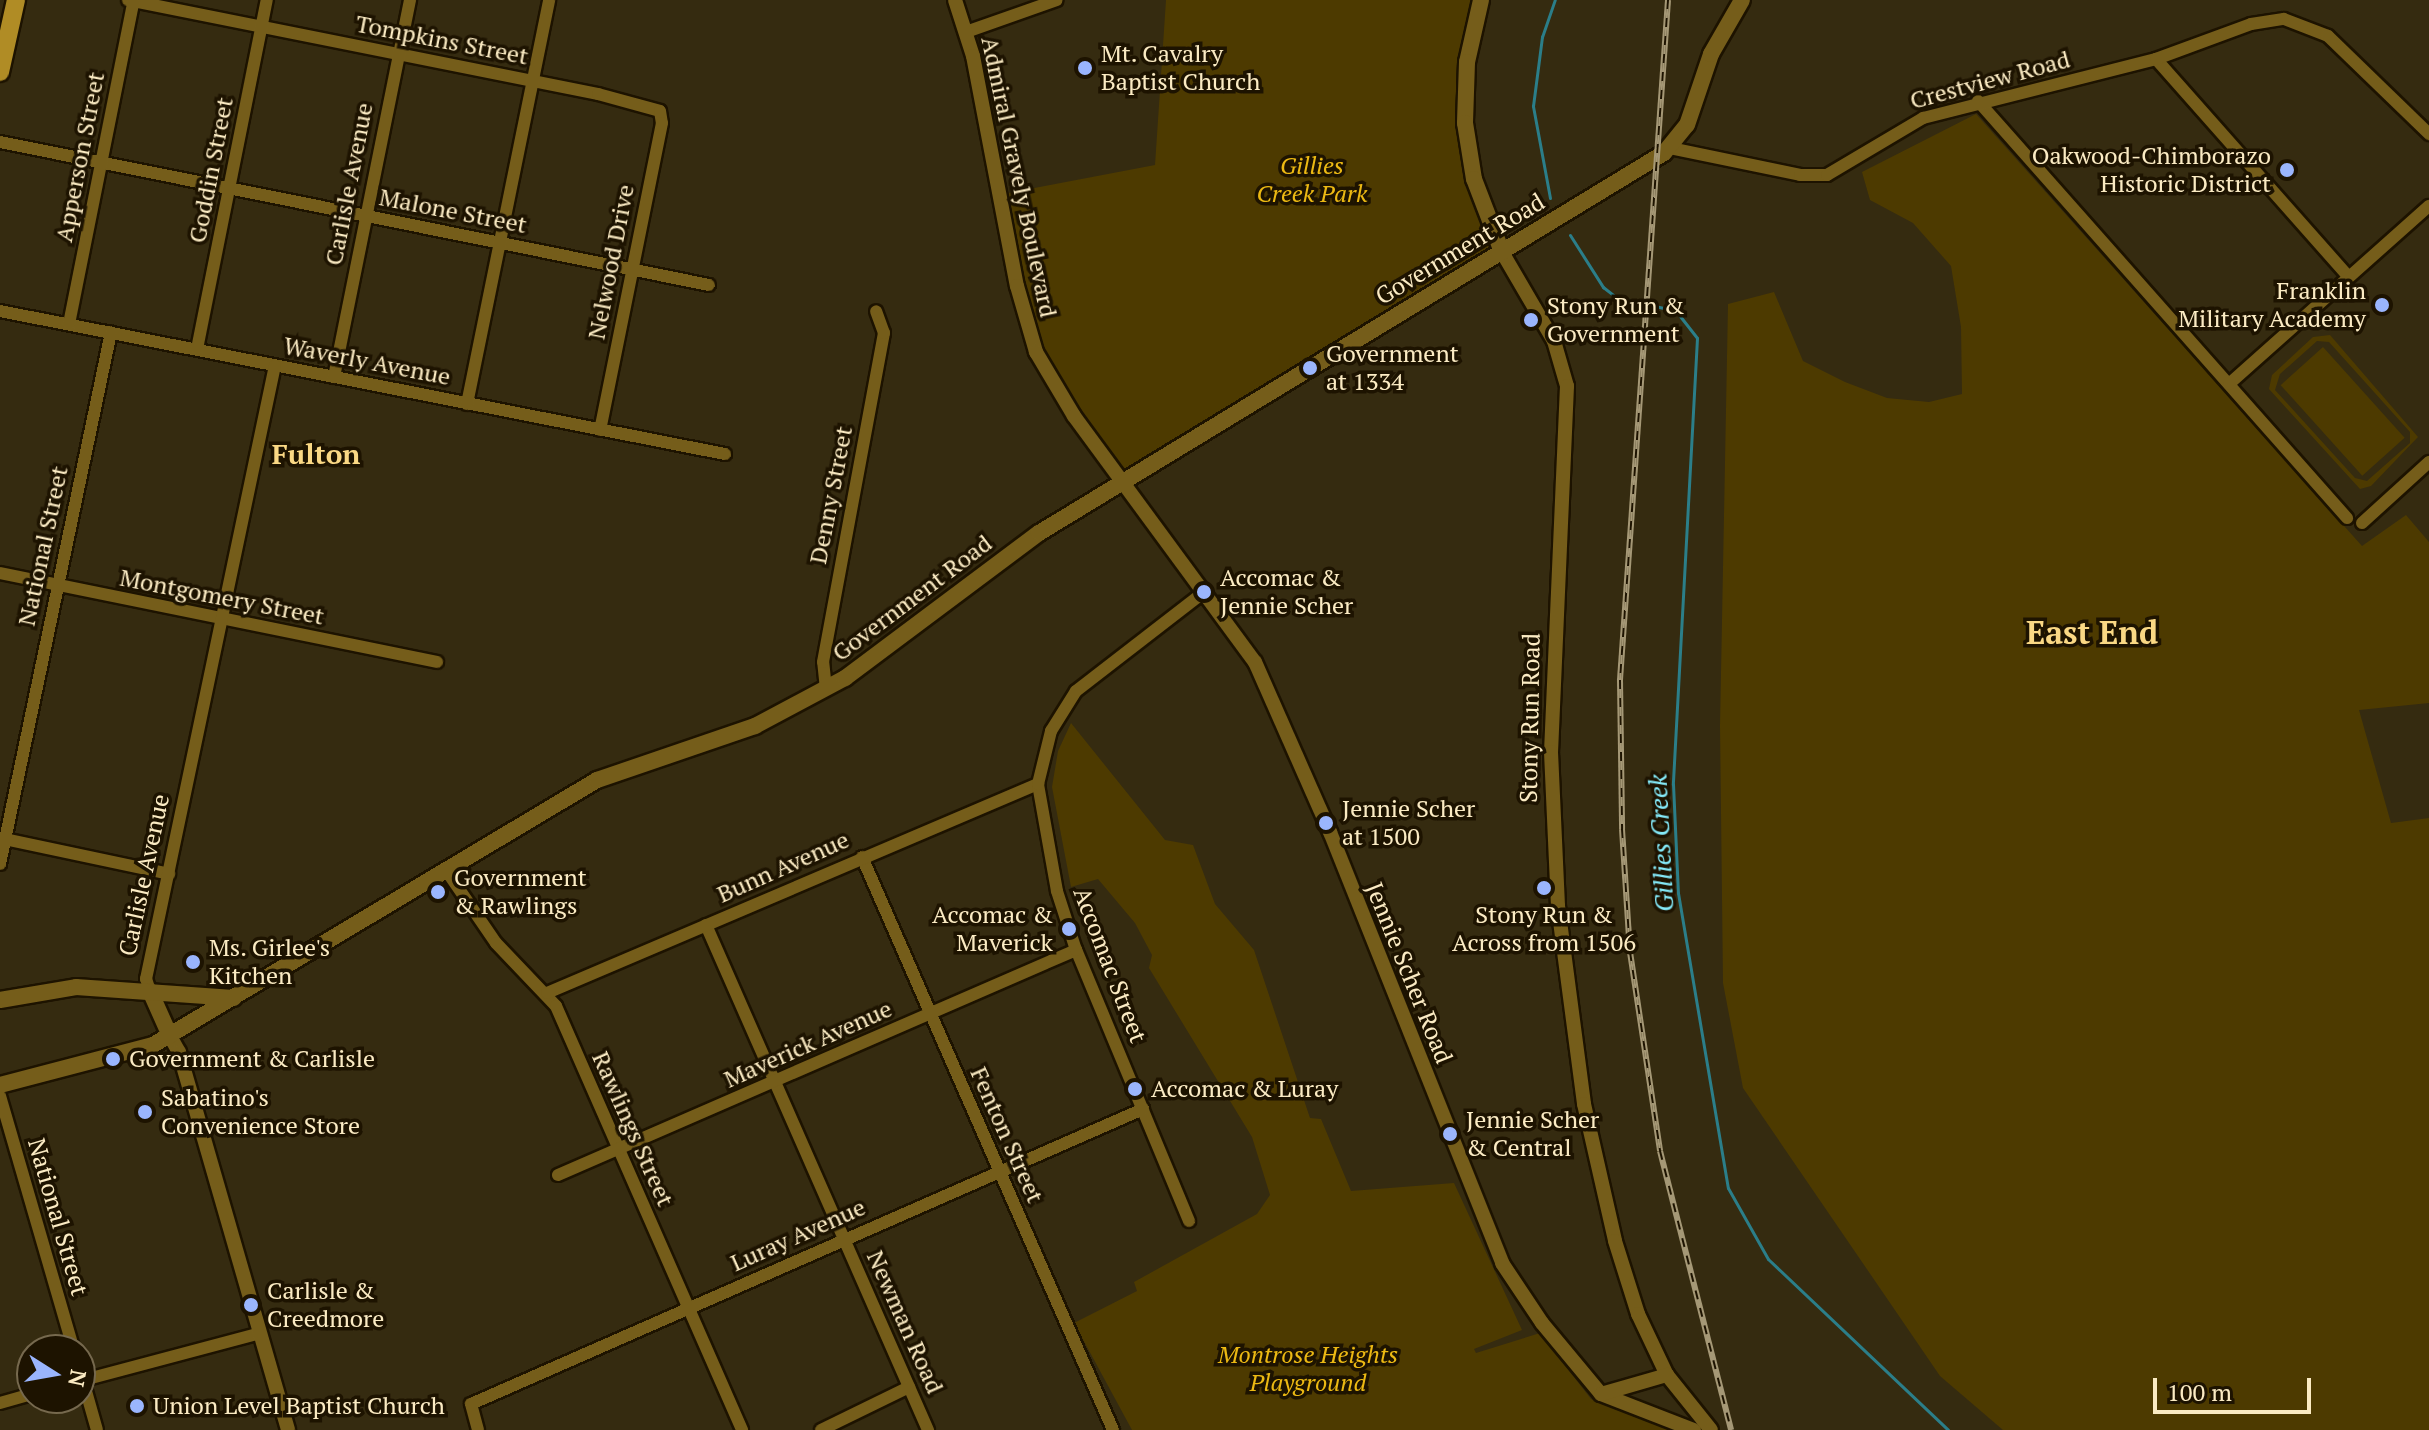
<!DOCTYPE html>
<html>
<head>
<meta charset="utf-8">
<style>
  body { margin:0 }
  #map { position:relative; width:2429px; height:1430px; overflow:hidden; background:#352b10; font-family:"PT Serif",serif }
  div>[style] { position:absolute }
  .green>* { inset:0; background:#4d3a00; transform-origin:0 0 }
  .stream>* { height:3px; margin:-1.5px; padding:0 1.5px; transform-origin:1.5px; border-radius:1.5px; background:#2b7e89 }
  .roads { filter:drop-shadow(2px 0 #1d1300) drop-shadow(-2px 0 #1d1300) drop-shadow(0 2px #1d1300) drop-shadow(0 -2px #1d1300) }
  .minor>* { height:12px; margin:-6px; padding:0 6px; transform-origin:6px; border-radius:6px; background:#755d1a }
  .tertiary>* { height:14px; margin:-7px; padding:0 7px; transform-origin:7px; border-radius:7px; background:#755d1a }
  .secondary>* { height:16px; margin:-8px; padding:0 8px; transform-origin:8px; border-radius:8px; background:#755d1a }
  .primary>* { height:18px; margin:-9px; padding:0 9px; transform-origin:9px; border-radius:9px; background:#b08c25 }
  .rail>* { height:6px; margin-top:-3px; transform-origin:0; background:repeating-linear-gradient(90deg,#1d1300 0 9px,#a59876 0 18px); box-sizing:border-box; border-block:2px solid #a59876 }
  .dots>* { width:22px; height:22px; translate:-50% -50%; box-sizing:border-box; border:4px solid #1d1300; border-radius:50% }
  span { translate:-50% -50%; white-space:nowrap; text-align:center; line-height:1.15; -webkit-text-stroke:7px #1d1300; paint-order:stroke }
  .street-label { font-size:24px; color:#fbebc3 }
  .poi-label { font-size:24px; color:#fbebc3 }
  .left { translate:0 -50%; text-align:left }
  .right { translate:-100% -50%; text-align:right }
  .park-label { font-size:24px; color:#ecb913; font-style:italic }
  .water-label { font-size:26px; color:#85ebfa; font-style:italic }
  .quarter-label { font-size:28px; color:#fad884; font-weight:700 }
  .district-label { font-size:32px; color:#fad884; font-weight:700 }
  .north { position:absolute; left:16px; top:1334px; width:80px; height:80px; box-sizing:border-box; background:#1d1300; border:2px solid #76694e; border-radius:50%; rotate:101deg; font-size:22px; font-weight:700; line-height:32px; text-align:center; color:#fbebc3 }
  .north::after { content:''; display:block; margin:auto; width:28px; height:36px; background:#9ab5fd; clip-path:polygon(50% 0,100% 100%,50% 72%,0 100%) }
  .scale { position:absolute; left:2153px; top:1378px; width:158px; height:36px; box-sizing:border-box; border:4px solid #fbebc3; border-top:0; padding-left:10px; font-size:24px; line-height:28px; white-space:nowrap; color:#fbebc3; -webkit-text-stroke:6px #1d1300; paint-order:stroke }
</style>
</head>
<body>
<div id="map">
  <div class="green">
    <i style="clip-path:polygon(1166px 0,1481px 0,1465px 123px,1502px 252px,1124px 481px,1047px 374px,998px 195px,1155px 165px)"></i>
    <i style="clip-path:polygon(1976px 114px,2362px 546px,2406px 515px,2429px 542px,2429px 703px,2359px 710px,2391px 823px,2429px 818px,2429px 1430px,2003px 1430px,1940px 1376px,1743px 1088px,1723px 983px,1720px 726px,1728px 304px,1774px 292px,1803px 361px,1845px 382px,1887px 398px,1929px 402px,1962px 394px,1961px 327px,1951px 266px,1913px 223px,1870px 200px,1862px 172px)"></i>
    <i style="clip-path:polygon(evenodd,2330px 335px,2418px 437px,2371px 486px,2360px 489px,2269px 389px,2272px 375px,2313px 337px,2330px 335px,2317px 341px,2329px 342px,2410px 432px,2410px 443px,2367px 481px,2355px 478px,2275px 390px,2280px 374px,2317px 341px)"></i>
    <i style="left:2323px;top:347px;width:122px;height:57px;rotate:48deg"></i>
    <i style="clip-path:polygon(1071px 723px,1165px 840px,1193px 845px,1215px 904px,1254px 950px,1310px 1118px,1321px 1119px,1351px 1191px,1454px 1183px,1522px 1330px,1474px 1349px,1476px 1353px,1540px 1333px,1591px 1399px,1677px 1430px,1132px 1430px,1074px 1323px,1137px 1291px,1134px 1282px,1257px 1214px,1270px 1195px,1252px 1137px,1149px 968px,1152px 955px,1135px 923px,1098px 879px,1071px 887px,1052px 787px,1058px 751px)"></i>
  </div>
  <div class="stream">
    <i style="left:1550px;top:198px;width:94px;rotate:-100.5deg"></i>
    <i style="left:1533px;top:106px;width:70px;rotate:-82.6deg"></i>
    <i style="left:1542px;top:37px;width:39px;rotate:-71deg"></i>
    <i style="left:1570px;top:235px;width:62px;rotate:57.6deg"></i>
    <i style="left:1603px;top:287px;width:16px;rotate:38deg"></i>
    <i style="left:1616px;top:297px;width:62px;rotate:13.1deg"></i>
    <i style="left:1676px;top:311px;width:34px;rotate:52deg"></i>
    <i style="left:1697px;top:338px;width:447px;rotate:93.1deg"></i>
    <i style="left:1673px;top:784px;width:109px;rotate:87.4deg"></i>
    <i style="left:1678px;top:893px;width:299px;rotate:80.4deg"></i>
    <i style="left:1728px;top:1188px;width:81px;rotate:60.6deg"></i>
    <i style="left:1768px;top:1259px;width:248px;rotate:43.5deg"></i>
  </div>
  <div class="roads">
    <div class="minor">
      <i style="left:128px;top:0;width:479px;rotate:11.3deg"></i>
      <i style="left:598px;top:94px;width:64px;rotate:15.3deg"></i>
      <i style="left:660px;top:111px;width:12px;rotate:81deg"></i>
      <i style="left:662px;top:123px;width:313px;rotate:101.4deg"></i>
      <i style="left:966px;top:32px;width:96px;rotate:-19.4deg"></i>
      <i style="left:2156px;top:59px;width:291px;rotate:48.5deg"></i>
      <i style="left:1978px;top:101px;width:557px;rotate:48.49deg"></i>
      <i style="left:0;top:142px;width:723px;rotate:11.4deg"></i>
      <i style="left:1670px;top:148px;width:133px;rotate:11.7deg"></i>
      <i style="left:1800px;top:175px;width:27px"></i>
      <i style="left:1827px;top:175px;width:112px;rotate:-30.7deg"></i>
      <i style="left:1923px;top:118px;width:240px;rotate:-14.2deg"></i>
      <i style="left:2156px;top:59px;width:101px;rotate:-20.2deg"></i>
      <i style="left:2251px;top:24px;width:33px;rotate:-9deg"></i>
      <i style="left:2284px;top:19px;width:47px;rotate:21.1deg"></i>
      <i style="left:2328px;top:36px;width:141px;rotate:44.1deg"></i>
      <i style="left:0;top:311px;width:739px;rotate:11.16deg"></i>
      <i style="left:69px;top:324px;width:330px;rotate:-78.7deg"></i>
      <i style="left:197px;top:349px;width:356px;rotate:-78.7deg"></i>
      <i style="left:334px;top:377px;width:385px;rotate:-78.6deg"></i>
      <i style="left:2229px;top:384px;width:268px;rotate:-41.7deg"></i>
      <i style="left:467px;top:404px;width:412px;rotate:-78.5deg"></i>
      <i style="left:2362px;top:523px;width:91px;rotate:-42.3deg"></i>
      <i style="left:0;top:573px;width:446px;rotate:11.5deg"></i>
      <i style="left:826px;top:689px;width:27px;rotate:-96deg"></i>
      <i style="left:823px;top:662px;width:335px;rotate:-79.5deg"></i>
      <i style="left:884px;top:333px;width:23px;rotate:-110deg"></i>
      <i style="left:0;top:838px;width:173px;rotate:12deg"></i>
      <i style="left:862px;top:857px;width:626px;rotate:66.34deg"></i>
      <i style="left:0;top:864px;width:543px;rotate:-78.21deg"></i>
      <i style="left:446px;top:870px;width:88px;rotate:55.6deg"></i>
      <i style="left:496px;top:943px;width:87px;rotate:46.4deg"></i>
      <i style="left:556px;top:1006px;width:463px;rotate:66.3deg"></i>
      <i style="left:706px;top:925px;width:552px;rotate:66.27deg"></i>
      <i style="left:150px;top:991px;width:13px;rotate:-108deg"></i>
      <i style="left:146px;top:979px;width:627px;rotate:-78.13deg"></i>
      <i style="left:547px;top:993px;width:534px;rotate:-23.06deg"></i>
      <i style="left:0;top:1096px;width:265px;rotate:73.8deg"></i>
      <i style="left:558px;top:1175px;width:565px;rotate:-23.48deg"></i>
      <i style="left:1189px;top:1221px;width:294px;rotate:-112.6deg"></i>
      <i style="left:1076px;top:950px;width:62px;rotate:-107.9deg"></i>
      <i style="left:1057px;top:891px;width:109px;rotate:-100.1deg"></i>
      <i style="left:1038px;top:784px;width:55px;rotate:-76.2deg"></i>
      <i style="left:1051px;top:731px;width:47px;rotate:-58deg"></i>
      <i style="left:1076px;top:691px;width:162px;rotate:-37.7deg"></i>
      <i style="left:80px;top:1370px;width:62px;rotate:74.2deg"></i>
      <i style="left:80px;top:1381px;width:186px;rotate:-14.9deg"></i>
      <i style="left:0;top:1403px;width:33px;rotate:-16deg"></i>
      <i style="left:478px;top:1430px;width:27px;rotate:-105deg"></i>
      <i style="left:471px;top:1404px;width:734px;rotate:-23.7deg"></i>
      <i style="left:821px;top:1430px;width:98px;rotate:-26deg"></i>
    </div>
    <div class="tertiary">
      <i style="left:955px;top:0;width:59px;rotate:72.2deg"></i>
      <i style="left:973px;top:56px;width:234px;rotate:79.2deg"></i>
      <i style="left:1017px;top:286px;width:69px;rotate:73.9deg"></i>
      <i style="left:1036px;top:352px;width:74px;rotate:59.3deg"></i>
      <i style="left:1074px;top:416px;width:305px;rotate:53.7deg"></i>
      <i style="left:1255px;top:662px;width:186px;rotate:66.2deg"></i>
      <i style="left:1330px;top:832px;width:464px;rotate:68.2deg"></i>
      <i style="left:1502px;top:1263px;width:72px;rotate:56.3deg"></i>
      <i style="left:1542px;top:1323px;width:92px;rotate:50.3deg"></i>
      <i style="left:1601px;top:1394px;width:100px;rotate:21.2deg"></i>
      <i style="left:1502px;top:252px;width:103px;rotate:59.7deg"></i>
      <i style="left:1554px;top:341px;width:47px;rotate:73.9deg"></i>
      <i style="left:1567px;top:386px;width:366px;rotate:92.5deg"></i>
      <i style="left:1551px;top:752px;width:154px;rotate:87.4deg"></i>
      <i style="left:1558px;top:906px;width:200px;rotate:82.5deg"></i>
      <i style="left:1584px;top:1104px;width:140px;rotate:77.2deg"></i>
      <i style="left:1615px;top:1241px;width:77px;rotate:72.5deg"></i>
      <i style="left:1638px;top:1314px;width:68px;rotate:64.6deg"></i>
      <i style="left:1667px;top:1375px;width:70px;rotate:51.3deg"></i>
      <i style="left:170px;top:1036px;width:18px;rotate:61deg"></i>
      <i style="left:179px;top:1052px;width:393px;rotate:73.9deg"></i>
      <i style="left:1601px;top:1394px;width:69px;rotate:-16.1deg"></i>
    </div>
    <div class="secondary">
      <i style="left:1481px;top:0;width:64px;rotate:102.7deg"></i>
      <i style="left:1467px;top:62px;width:61px;rotate:91.9deg"></i>
      <i style="left:1465px;top:123px;width:57px;rotate:80.9deg"></i>
      <i style="left:1474px;top:179px;width:78px;rotate:69deg"></i>
      <i style="left:150px;top:991px;width:49px;rotate:66deg"></i>
      <i style="left:0;top:1000px;width:77px;rotate:-9.7deg"></i>
      <i style="left:76px;top:987px;width:158px;rotate:4deg"></i>
      <i style="left:0;top:1085px;width:158px;rotate:-14.7deg"></i>
      <i style="left:153px;top:1045px;width:517px;rotate:-30.83deg"></i>
      <i style="left:597px;top:780px;width:167px;rotate:-18.9deg"></i>
      <i style="left:755px;top:726px;width:102px;rotate:-28.1deg"></i>
      <i style="left:845px;top:678px;width:242px;rotate:-36.8deg"></i>
      <i style="left:1039px;top:533px;width:731px;rotate:-31.3deg"></i>
      <i style="left:1664px;top:153px;width:36px;rotate:-51deg"></i>
      <i style="left:1687px;top:125px;width:75px;rotate:-71.3deg"></i>
      <i style="left:1711px;top:54px;width:62px;rotate:-60.1deg"></i>
    </div>
    <div class="primary">
      <i style="left:0;top:72px;width:74px;rotate:-77.5deg"></i>
    </div>
  </div>
  <div class="rail">
    <i style="left:1668px;top:0;width:682px;rotate:94.04deg"></i>
    <i style="left:1620px;top:680px;width:149px;rotate:89.2deg"></i>
    <i style="left:1622px;top:829px;width:123px;rotate:86.3deg"></i>
    <i style="left:1630px;top:952px;width:201px;rotate:81.4deg"></i>
    <i style="left:1660px;top:1151px;width:288px;rotate:75.7deg"></i>
  </div>
  <div class="dots">
    <i style="left:1085px;top:68px;background:#9ab5fd"></i>
    <i style="left:2287px;top:170px;background:#9ab5fd"></i>
    <i style="left:2382px;top:305px;background:#9ab5fd"></i>
    <i style="left:1531px;top:320px;background:#9ab5fd"></i>
    <i style="left:1310px;top:368px;background:#9ab5fd"></i>
    <i style="left:1204px;top:592px;background:#9ab5fd"></i>
    <i style="left:1326px;top:823px;background:#9ab5fd"></i>
    <i style="left:1544px;top:888px;background:#9ab5fd"></i>
    <i style="left:438px;top:892px;background:#9ab5fd"></i>
    <i style="left:1069px;top:929px;background:#9ab5fd"></i>
    <i style="left:193px;top:962px;background:#9ab5fd"></i>
    <i style="left:113px;top:1059px;background:#9ab5fd"></i>
    <i style="left:1135px;top:1089px;background:#9ab5fd"></i>
    <i style="left:145px;top:1112px;background:#9ab5fd"></i>
    <i style="left:1450px;top:1134px;background:#9ab5fd"></i>
    <i style="left:251px;top:1305px;background:#9ab5fd"></i>
    <i style="left:137px;top:1406px;background:#9ab5fd"></i>
  </div>
  <div class="street-label">
    <span style="left:442px;top:40px;rotate:11deg">Tompkins Street</span>
    <span style="left:1990px;top:80px;rotate:-15deg">Crestview Road</span>
    <span style="left:80px;top:157px;rotate:-79deg">Apperson Street</span>
    <span style="left:211px;top:170px;rotate:-79deg">Goddin Street</span>
    <span style="left:1019px;top:177px;rotate:78deg">Admiral Gravely Boulevard</span>
    <span style="left:349px;top:184px;rotate:-79deg">Carlisle Avenue</span>
    <span style="left:453px;top:211px;rotate:11deg">Malone Street</span>
    <span style="left:1460px;top:249px;rotate:-31deg">Government Road</span>
    <span style="left:611px;top:262px;rotate:-79deg">Nelwood Drive</span>
    <span style="left:367px;top:361px;rotate:11deg">Waverly Avenue</span>
    <span style="left:831px;top:495px;rotate:-79deg">Denny Street</span>
    <span style="left:43px;top:546px;rotate:-78deg">National Street</span>
    <span style="left:222px;top:597px;rotate:11deg">Montgomery Street</span>
    <span style="left:912px;top:598px;rotate:-37deg">Government Road</span>
    <span style="left:1530px;top:718px;rotate:-89deg">Stony Run Road</span>
    <span style="left:783px;top:867px;rotate:-24deg">Bunn Avenue</span>
    <span style="left:144px;top:875px;rotate:-78deg">Carlisle Avenue</span>
    <span style="left:1110px;top:965px;rotate:69deg">Accomac Street</span>
    <span style="left:1409px;top:973px;rotate:68deg">Jennie Scher Road</span>
    <span style="left:808px;top:1044px;rotate:-24deg">Maverick Avenue</span>
    <span style="left:633px;top:1129px;rotate:66deg">Rawlings Street</span>
    <span style="left:1007px;top:1135px;rotate:66deg">Fenton Street</span>
    <span style="left:58px;top:1217px;rotate:74deg">National Street</span>
    <span style="left:798px;top:1235px;rotate:-24deg">Luray Avenue</span>
    <span style="left:905px;top:1322px;rotate:66deg">Newman Road</span>
  </div>
  <div class="poi-label">
    <span class="left" style="left:1101px;top:68px">Mt. Cavalry<br>Baptist Church</span>
    <span class="right" style="left:2271px;top:170px">Oakwood-Chimborazo<br>Historic District</span>
    <span class="right" style="left:2366px;top:305px">Franklin<br>Military Academy</span>
    <span class="left" style="left:1547px;top:320px">Stony Run &amp;<br>Government</span>
    <span class="left" style="left:1326px;top:368px">Government<br>at 1334</span>
    <span class="left" style="left:1220px;top:592px">Accomac &amp;<br>Jennie Scher</span>
    <span class="left" style="left:1342px;top:823px">Jennie Scher<br>at 1500</span>
    <span class="left" style="left:454px;top:892px">Government<br>&amp; Rawlings</span>
    <span class="right" style="left:1053px;top:929px">Accomac &amp;<br>Maverick</span>
    <span style="left:1544px;top:929px">Stony Run &amp;<br>Across from 1506</span>
    <span class="left" style="left:209px;top:962px">Ms. Girlee's<br>Kitchen</span>
    <span class="left" style="left:129px;top:1059px">Government &amp; Carlisle</span>
    <span class="left" style="left:1151px;top:1089px">Accomac &amp; Luray</span>
    <span class="left" style="left:161px;top:1112px">Sabatino's<br>Convenience Store</span>
    <span class="left" style="left:1466px;top:1134px">Jennie Scher<br>&amp; Central</span>
    <span class="left" style="left:267px;top:1305px">Carlisle &amp;<br>Creedmore</span>
    <span class="left" style="left:153px;top:1406px">Union Level Baptist Church</span>
  </div>
  <div class="park-label">
    <span style="left:1312px;top:180px">Gillies<br>Creek Park</span>
    <span style="left:1308px;top:1369px">Montrose Heights<br>Playground</span>
  </div>
  <div class="water-label">
    <span style="left:1661px;top:843px;rotate:-93deg">Gillies Creek</span>
  </div>
  <div class="quarter-label">
    <span style="left:316px;top:454px">Fulton</span>
  </div>
  <div class="district-label">
    <span style="left:2092px;top:632px">East End</span>
  </div>
  <div class="north">N</div>
  <div class="scale">100 m</div>
</div>
</body>
</html>
